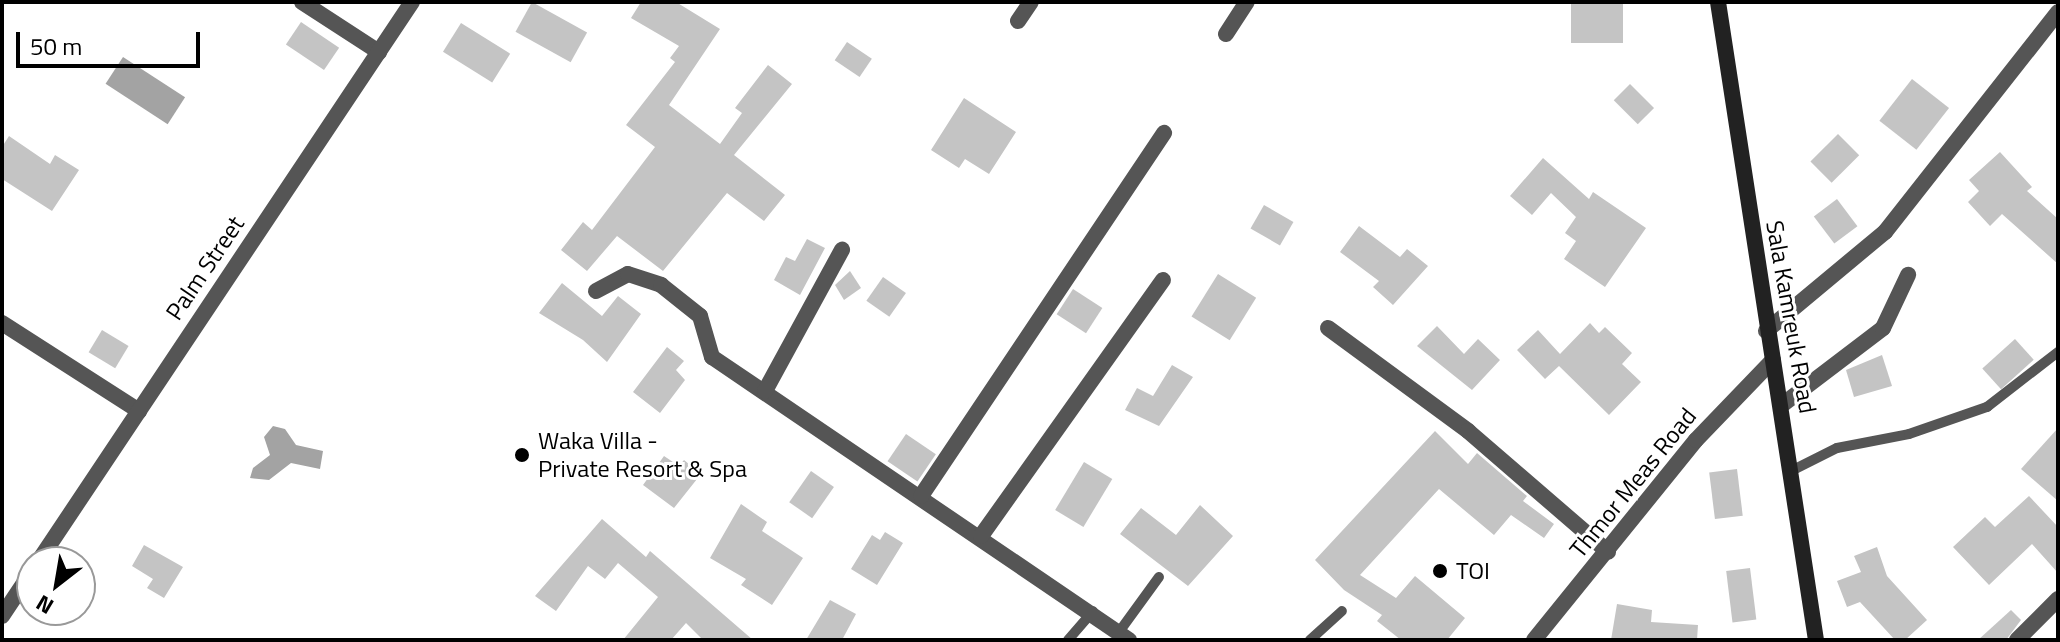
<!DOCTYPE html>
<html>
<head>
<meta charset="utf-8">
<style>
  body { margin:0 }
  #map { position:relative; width:2060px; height:642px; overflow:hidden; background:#fff; font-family:"Titillium Web",sans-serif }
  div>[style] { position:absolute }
  .water>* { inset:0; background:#a3a3a3; transform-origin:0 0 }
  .building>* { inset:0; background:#c4c4c4; transform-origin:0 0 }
  .lane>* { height:10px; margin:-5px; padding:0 5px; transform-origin:5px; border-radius:5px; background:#555 }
  .street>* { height:16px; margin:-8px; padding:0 8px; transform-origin:8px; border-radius:8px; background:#555 }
  .secondary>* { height:16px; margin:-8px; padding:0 8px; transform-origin:8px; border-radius:8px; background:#222 }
  .dots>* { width:22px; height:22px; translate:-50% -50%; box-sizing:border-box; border:4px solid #fff; border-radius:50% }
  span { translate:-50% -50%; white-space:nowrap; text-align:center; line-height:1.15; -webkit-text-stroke:6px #fff; paint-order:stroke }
  .street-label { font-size:24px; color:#000 }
  .poi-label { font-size:24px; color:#000 }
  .left { translate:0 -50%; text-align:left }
  .frame { position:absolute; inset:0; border:4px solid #000; pointer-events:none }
  .north { position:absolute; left:16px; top:546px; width:80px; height:80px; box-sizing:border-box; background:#fff; border:2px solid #999; border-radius:50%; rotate:211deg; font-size:22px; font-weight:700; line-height:32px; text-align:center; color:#000 }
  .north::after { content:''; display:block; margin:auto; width:28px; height:36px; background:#000; clip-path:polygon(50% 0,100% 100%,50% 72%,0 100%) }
  .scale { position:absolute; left:16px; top:32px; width:184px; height:36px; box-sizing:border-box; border:4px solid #000; border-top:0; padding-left:10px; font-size:24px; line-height:28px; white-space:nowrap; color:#000; -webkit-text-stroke:6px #fff; paint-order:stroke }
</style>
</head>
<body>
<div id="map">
  <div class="water">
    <i style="left:123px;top:57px;width:74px;height:32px;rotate:33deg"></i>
    <i style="clip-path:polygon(273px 426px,285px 429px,296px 445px,323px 451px,320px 469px,291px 463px,269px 480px,250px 478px,253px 468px,270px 455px,264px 437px)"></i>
  </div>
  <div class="building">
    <i style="left:532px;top:2px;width:63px;height:34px;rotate:29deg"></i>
    <i style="clip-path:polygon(641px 2px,676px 2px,720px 29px,669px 105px,720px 144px,742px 113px,735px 108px,768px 65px,792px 84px,734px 155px,785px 195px,764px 221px,727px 193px,663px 271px,617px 236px,587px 271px,561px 250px,583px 222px,592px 230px,655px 147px,626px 125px,675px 62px,670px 58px,679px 46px,631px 18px)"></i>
    <i style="left:1571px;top:2px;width:52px;height:41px"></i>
    <i style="left:301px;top:22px;width:46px;height:27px;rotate:34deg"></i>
    <i style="left:461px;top:23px;width:58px;height:34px;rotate:32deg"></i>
    <i style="left:847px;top:42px;width:30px;height:22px;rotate:34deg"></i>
    <i style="left:1912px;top:79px;width:47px;height:53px;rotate:38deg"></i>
    <i style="left:1630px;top:84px;width:34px;height:23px;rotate:45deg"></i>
    <i style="clip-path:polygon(964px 98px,1016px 132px,989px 174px,965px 159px,959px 168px,931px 150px)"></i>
    <i style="left:1838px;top:134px;width:30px;height:39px;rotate:45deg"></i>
    <i style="clip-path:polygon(9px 136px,50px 164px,55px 155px,79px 170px,52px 211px,2px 179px,2px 147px)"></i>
    <i style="clip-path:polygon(2000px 152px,2032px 187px,2027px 191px,2058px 219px,2058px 264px,2002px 214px,1990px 226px,1968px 202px,1979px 191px,1969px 180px)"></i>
    <i style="clip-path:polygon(1543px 158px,1589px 199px,1593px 192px,1646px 228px,1605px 287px,1564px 259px,1576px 241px,1565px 233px,1576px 217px,1551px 193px,1532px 215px,1510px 196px)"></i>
    <i style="left:1837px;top:199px;width:34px;height:29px;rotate:53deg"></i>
    <i style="left:1264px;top:205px;width:34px;height:27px;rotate:30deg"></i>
    <i style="clip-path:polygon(1359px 226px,1400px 257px,1407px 249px,1428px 266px,1393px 305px,1373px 287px,1379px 281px,1340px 252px)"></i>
    <i style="clip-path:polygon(807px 239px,825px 248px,800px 295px,774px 280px,786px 257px,795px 261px)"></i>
    <i style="clip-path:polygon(850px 271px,861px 288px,844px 300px,835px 285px)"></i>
    <i style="left:1218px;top:274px;width:45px;height:50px;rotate:32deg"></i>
    <i style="left:883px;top:277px;width:28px;height:29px;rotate:35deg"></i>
    <i style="clip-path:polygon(562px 283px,602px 316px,618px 296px,641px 314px,607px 362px,583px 340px,539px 313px)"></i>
    <i style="left:1073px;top:289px;width:35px;height:30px;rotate:33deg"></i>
    <i style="clip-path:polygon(1590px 323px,1599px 333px,1605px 327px,1632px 353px,1622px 364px,1641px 382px,1609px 415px,1559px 366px,1545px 379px,1517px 350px,1538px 330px,1560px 354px)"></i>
    <i style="clip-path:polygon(1437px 326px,1464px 354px,1478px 339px,1500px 360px,1472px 390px,1417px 346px)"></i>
    <i style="left:102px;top:330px;width:31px;height:26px;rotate:31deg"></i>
    <i style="left:2015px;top:339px;width:28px;height:44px;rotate:48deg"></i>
    <i style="clip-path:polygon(667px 347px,684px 361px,676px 370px,685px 380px,660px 413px,633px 392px)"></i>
    <i style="clip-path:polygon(1882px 355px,1892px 386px,1854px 397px,1846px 370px)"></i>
    <i style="clip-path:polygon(1172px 365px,1193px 377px,1159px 426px,1125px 410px,1137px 388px,1153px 396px)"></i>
    <i style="clip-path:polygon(2058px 428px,2058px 501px,2021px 469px)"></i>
    <i style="clip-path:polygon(1435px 431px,1468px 464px,1477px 453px,1527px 496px,1523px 501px,1554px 524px,1544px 538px,1511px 515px,1494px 535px,1439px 489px,1360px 575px,1396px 598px,1415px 576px,1465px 618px,1447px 640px,1401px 640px,1377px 621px,1382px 615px,1344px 590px,1315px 560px)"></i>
    <i style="left:906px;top:434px;width:36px;height:33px;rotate:34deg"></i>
    <i style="clip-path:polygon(664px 456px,679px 466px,684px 460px,701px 474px,674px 508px,643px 485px)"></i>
    <i style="left:1084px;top:462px;width:33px;height:56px;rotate:31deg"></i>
    <i style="left:1737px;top:469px;width:47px;height:28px;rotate:83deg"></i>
    <i style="left:811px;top:471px;width:28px;height:38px;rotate:35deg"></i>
    <i style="clip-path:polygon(2029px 496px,2058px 527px,2058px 573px,2032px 544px,1989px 585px,1953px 547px,1985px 517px,1995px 527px)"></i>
    <i style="clip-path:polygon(741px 504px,767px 522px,762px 531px,803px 558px,772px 605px,741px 585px,746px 579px,710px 558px)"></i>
    <i style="clip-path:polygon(1200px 505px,1233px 536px,1188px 586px,1120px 534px,1141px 508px,1176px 535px)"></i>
    <i style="clip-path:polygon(602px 519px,646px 557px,650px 551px,753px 640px,703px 640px,686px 623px,671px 640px,623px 640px,658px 597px,618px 563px,605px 579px,588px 566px,556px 611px,535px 596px)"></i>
    <i style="clip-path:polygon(885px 532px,903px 543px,877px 585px,851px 569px,872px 535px,880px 540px)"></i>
    <i style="clip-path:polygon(144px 545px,183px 567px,164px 598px,147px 588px,153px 579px,132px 566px)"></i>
    <i style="clip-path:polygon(1877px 547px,1887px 576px,1927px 620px,1905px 640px,1895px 640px,1860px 602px,1847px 607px,1837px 581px,1861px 572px,1854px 556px)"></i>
    <i style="left:1750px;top:568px;width:52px;height:24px;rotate:83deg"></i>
    <i style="clip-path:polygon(830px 600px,856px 614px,842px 640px,806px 640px)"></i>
    <i style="clip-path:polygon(1617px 604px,1652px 610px,1651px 622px,1698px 625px,1697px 640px,1611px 640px)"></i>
    <i style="clip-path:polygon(2011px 610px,2021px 620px,2006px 640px,1978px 640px)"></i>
  </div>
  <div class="lane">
    <i style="left:1793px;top:470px;width:49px;rotate:-26.6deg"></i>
    <i style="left:1837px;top:448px;width:73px;rotate:-11deg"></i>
    <i style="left:1909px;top:434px;width:83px;rotate:-19.1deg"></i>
    <i style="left:1987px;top:407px;width:90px;rotate:-37.8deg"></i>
    <i style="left:1119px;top:632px;width:68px;rotate:-54deg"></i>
    <i style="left:1068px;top:640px;width:38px;rotate:-49deg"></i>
    <i style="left:1310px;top:640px;width:43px;rotate:-42.2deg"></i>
  </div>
  <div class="street">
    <i style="left:302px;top:2px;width:92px;rotate:33deg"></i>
    <i style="left:1018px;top:21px;width:23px;rotate:-56deg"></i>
    <i style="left:1226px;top:34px;width:38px;rotate:-57deg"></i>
    <i style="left:596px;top:291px;width:36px;rotate:-28deg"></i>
    <i style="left:628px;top:274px;width:35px;rotate:18deg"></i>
    <i style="left:661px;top:285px;width:50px;rotate:38.5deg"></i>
    <i style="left:700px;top:316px;width:43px;rotate:73.7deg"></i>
    <i style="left:712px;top:357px;width:504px;rotate:34.16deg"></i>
    <i style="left:2px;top:323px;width:163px;rotate:32.7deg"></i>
    <i style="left:1328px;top:328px;width:174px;rotate:36.3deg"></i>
    <i style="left:1468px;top:431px;width:185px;rotate:40.8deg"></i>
    <i style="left:1766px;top:331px;width:155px;rotate:-39.8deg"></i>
    <i style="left:1885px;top:232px;width:280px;rotate:-51.8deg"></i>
    <i style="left:765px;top:391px;width:161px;rotate:-61.4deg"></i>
    <i style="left:1782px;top:405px;width:127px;rotate:-37.3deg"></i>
    <i style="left:1883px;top:328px;width:59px;rotate:-64.7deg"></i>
    <i style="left:921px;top:496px;width:437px;rotate:-56.2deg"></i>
    <i style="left:981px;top:536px;width:314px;rotate:-54.6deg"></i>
    <i style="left:38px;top:562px;width:673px;rotate:-56.26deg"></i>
    <i style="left:2px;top:616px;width:54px;rotate:-56.3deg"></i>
    <i style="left:1534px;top:640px;width:257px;rotate:-51deg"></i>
    <i style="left:1696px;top:440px;width:111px;rotate:-46.1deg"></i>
    <i style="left:2017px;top:640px;width:58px;rotate:-45deg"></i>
  </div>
  <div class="secondary">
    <i style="left:1718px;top:2px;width:645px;rotate:81.27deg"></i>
  </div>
  <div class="dots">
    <i style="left:522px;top:455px;background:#000"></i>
    <i style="left:1440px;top:571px;background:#000"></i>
  </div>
  <div class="street-label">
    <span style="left:205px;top:268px;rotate:-56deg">Palm Street</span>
    <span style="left:1791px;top:317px;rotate:80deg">Sala Kamreuk Road</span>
    <span style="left:1633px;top:483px;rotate:-51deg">Thmor Meas Road</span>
  </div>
  <div class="poi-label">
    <span class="left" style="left:538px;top:455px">Waka Villa -<br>Private Resort &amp; Spa</span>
    <span class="left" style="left:1456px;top:571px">TOI</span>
  </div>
  <div class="frame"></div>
  <div class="north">N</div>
  <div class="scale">50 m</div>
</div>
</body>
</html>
